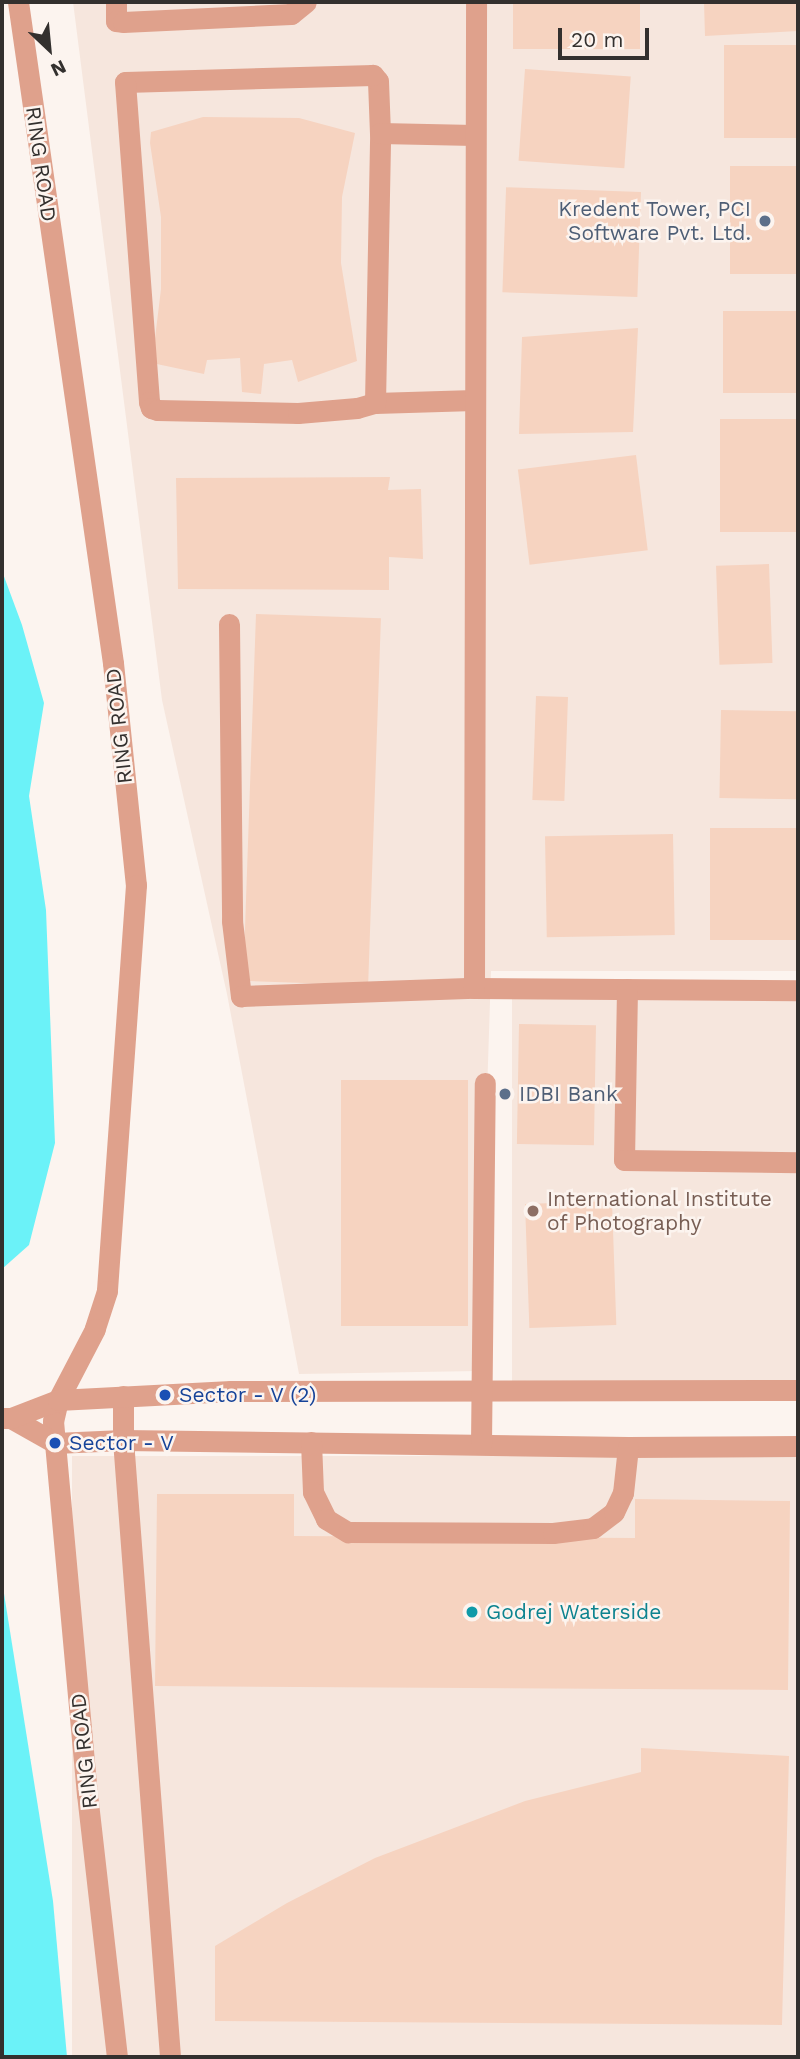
<!DOCTYPE html>
<html>
<head>
<meta charset="utf-8">
<style>
  body { margin:0 }
  #map { position:relative; width:800px; height:2059px; overflow:hidden; background:#fcf4ef; font-family:"Work Sans",sans-serif }
  div>[style] { position:absolute }
  .built>* { inset:0; background:#f6e6dd; transform-origin:0 0 }
  .water>* { inset:0; background:#6bf2f8 }
  .building>* { inset:0; background:#f6d3c0; transform-origin:0 0 }
  .minor>* { height:21px; margin:-10.5px; padding:0 10.5px; transform-origin:10.5px; border-radius:10.5px; background:#dfa18c }
  .dots>* { width:19px; height:19px; translate:-50% -50%; box-sizing:border-box; border:4px solid #fcf4ef; border-radius:50% }
  span { translate:-50% -50%; white-space:nowrap; text-align:center; line-height:1.15; -webkit-text-stroke:5px #fcf4ef; paint-order:stroke }
  .street-label { font-size:21px; color:#33302e }
  .service-label { font-size:21px; color:#4e5e75 }
  .right { translate:-100% -50%; text-align:right }
  .left { translate:0 -50%; text-align:left }
  .education-label { font-size:21px; color:#785e54 }
  .transit-label { font-size:21px; color:#164399 }
  .culture-label { font-size:21px; color:#0d838f }
  .frame { position:absolute; inset:0; border:4px solid #33302e; pointer-events:none }
  .north { position:absolute; left:14px; top:14px; width:70px; height:70px; -webkit-text-stroke:5px #fcf4ef; paint-order:stroke; rotate:154deg; font-size:19px; font-weight:700; line-height:28px; text-align:center; color:#33302e }
  .north::after { content:''; display:block; margin:auto; width:24px; height:32px; background:#33302e; clip-path:polygon(50% 0,100% 100%,50% 72%,0 100%) }
  .scale { position:absolute; left:558px; top:28px; width:91px; height:32px; box-sizing:border-box; border:4px solid #33302e; border-top:0; padding-left:9px; font-size:21px; line-height:24px; white-space:nowrap; color:#33302e; -webkit-text-stroke:5px #fcf4ef; paint-order:stroke }
</style>
</head>
<body>
<div id="map">
  <div class="built">
    <i style="clip-path:polygon(73px 2px,798px 2px,798px 971px,491px 971px,478px 1371px,299px 1374px,227px 994px,162px 700px)"></i>
    <i style="left:512px;top:997px;width:286px;height:389px"></i>
    <i style="left:72px;top:1456px;width:726px;height:605px"></i>
  </div>
  <div class="water">
    <i style="clip-path:polygon(2px 571px,22px 625px,44px 703px,29px 796px,46px 910px,55px 1143px,29px 1245px,2px 1269px)"></i>
    <i style="clip-path:polygon(2px 1581px,53px 1901px,67px 2057px,2px 2057px)"></i>
  </div>
  <div class="building">
    <i style="left:513px;top:2px;width:127px;height:47px"></i>
    <i style="clip-path:polygon(704px 2px,798px 2px,798px 31px,705px 36px)"></i>
    <i style="left:798px;top:45px;width:93px;height:74px;rotate:90deg"></i>
    <i style="left:525px;top:69px;width:106px;height:92px;rotate:4deg"></i>
    <i style="clip-path:polygon(203px 117px,299px 118px,355px 133px,342px 197px,341px 263px,357px 361px,298px 382px,292px 360px,264px 364px,261px 394px,242px 392px,240px 358px,207px 360px,204px 374px,152px 363px,161px 289px,161px 217px,150px 143px,151px 132px)"></i>
    <i style="left:798px;top:166px;width:108px;height:68px;rotate:90deg"></i>
    <i style="left:641px;top:192px;width:105px;height:135px;rotate:92deg"></i>
    <i style="left:798px;top:311px;width:82px;height:75px;rotate:90deg"></i>
    <i style="clip-path:polygon(638px 328px,633px 432px,519px 434px,522px 337px)"></i>
    <i style="left:798px;top:419px;width:113px;height:78px;rotate:90deg"></i>
    <i style="left:636px;top:455px;width:96px;height:119px;rotate:83deg"></i>
    <i style="clip-path:polygon(390px 477px,388px 490px,421px 489px,423px 559px,389px 557px,389px 590px,178px 589px,176px 478px)"></i>
    <i style="left:769px;top:564px;width:99px;height:53px;rotate:88deg"></i>
    <i style="left:256px;top:614px;width:125px;height:367px;rotate:2deg"></i>
    <i style="left:536px;top:696px;width:32px;height:104px;rotate:2deg"></i>
    <i style="left:721px;top:710px;width:77px;height:88px;rotate:1deg"></i>
    <i style="left:798px;top:828px;width:112px;height:88px;rotate:90deg"></i>
    <i style="left:673px;top:834px;width:101px;height:128px;rotate:89deg"></i>
    <i style="left:519px;top:1024px;width:77px;height:120px;rotate:1deg"></i>
    <i style="left:341px;top:1080px;width:127px;height:246px"></i>
    <i style="left:612px;top:1201px;width:124px;height:87px;rotate:88deg"></i>
    <i style="clip-path:polygon(157px 1494px,294px 1494px,294px 1536px,635px 1538px,635px 1499px,790px 1501px,788px 1690px,155px 1686px)"></i>
    <i style="clip-path:polygon(641px 1748px,789px 1756px,782px 2025px,215px 2021px,215px 1946px,287px 1903px,375px 1858px,525px 1801px,641px 1772px)"></i>
  </div>
  <div class="minor">
    <i style="left:18px;top:2px;width:668px;rotate:81.82deg"></i>
    <i style="left:113px;top:663px;width:223px;rotate:84.1deg"></i>
    <i style="left:136px;top:885px;width:407px;rotate:94.1deg"></i>
    <i style="left:107px;top:1291px;width:40px;rotate:108deg"></i>
    <i style="left:95px;top:1329px;width:80px;rotate:117.5deg"></i>
    <i style="left:58px;top:1400px;width:22px;rotate:103deg"></i>
    <i style="left:53px;top:1421px;width:375px;rotate:84.8deg"></i>
    <i style="left:87px;top:1794px;width:265px;rotate:83.5deg"></i>
    <i style="left:116px;top:2px;width:19px;rotate:90deg"></i>
    <i style="left:116px;top:21px;width:7px;rotate:8deg"></i>
    <i style="left:123px;top:22px;width:168px;rotate:-2.7deg"></i>
    <i style="left:291px;top:14px;width:19px;rotate:-39deg"></i>
    <i style="left:380px;top:133px;width:52px;rotate:-92.2deg"></i>
    <i style="left:378px;top:81px;width:8px;rotate:-130deg"></i>
    <i style="left:373px;top:75px;width:248px;rotate:178.4deg"></i>
    <i style="left:125px;top:82px;width:321px;rotate:85.7deg"></i>
    <i style="left:149px;top:402px;width:6px;rotate:72deg"></i>
    <i style="left:151px;top:408px;width:6px;rotate:18deg"></i>
    <i style="left:157px;top:410px;width:141px;rotate:1.2deg"></i>
    <i style="left:298px;top:413px;width:59px;rotate:-4.8deg"></i>
    <i style="left:357px;top:408px;width:19px;rotate:-16deg"></i>
    <i style="left:375px;top:403px;width:99px;rotate:-1.7deg"></i>
    <i style="left:375px;top:403px;width:270px;rotate:-88.9deg"></i>
    <i style="left:380px;top:133px;width:94px;rotate:1.2deg"></i>
    <i style="left:229px;top:624px;width:297px;rotate:89.4deg"></i>
    <i style="left:232px;top:921px;width:76px;rotate:83.2deg"></i>
    <i style="left:241px;top:996px;width:233px;rotate:-2deg"></i>
    <i style="left:474px;top:988px;width:324px;rotate:0.4deg"></i>
    <i style="left:474px;top:988px;width:986px;rotate:-89.88deg"></i>
    <i style="left:627px;top:989px;width:171px;rotate:91deg"></i>
    <i style="left:624px;top:1160px;width:174px;rotate:0.7deg"></i>
    <i style="left:123px;top:1396px;width:44px;rotate:90deg"></i>
    <i style="left:123px;top:1440px;width:619px;rotate:85.64deg"></i>
    <i style="left:2px;top:1418px;width:9px"></i>
    <i style="left:11px;top:1418px;width:51px;rotate:29.6deg"></i>
    <i style="left:55px;top:1443px;width:68px;rotate:-2.5deg"></i>
    <i style="left:123px;top:1440px;width:505px;rotate:0.79deg"></i>
    <i style="left:628px;top:1447px;width:170px;rotate:-0.3deg"></i>
    <i style="left:11px;top:1418px;width:50px;rotate:-21deg"></i>
    <i style="left:58px;top:1400px;width:173px;rotate:-3deg"></i>
    <i style="left:231px;top:1391px;width:567px;rotate:-0.1deg"></i>
    <i style="left:311px;top:1442px;width:50px;rotate:87.7deg"></i>
    <i style="left:313px;top:1492px;width:30px;rotate:64deg"></i>
    <i style="left:326px;top:1519px;width:26px;rotate:31deg"></i>
    <i style="left:348px;top:1532px;width:205px;rotate:0.3deg"></i>
    <i style="left:553px;top:1533px;width:40px;rotate:-7.1deg"></i>
    <i style="left:593px;top:1528px;width:26px;rotate:-37deg"></i>
    <i style="left:614px;top:1512px;width:21px;rotate:-65deg"></i>
    <i style="left:623px;top:1493px;width:46px;rotate:-83.8deg"></i>
    <i style="left:481px;top:1444px;width:361px;rotate:-89.4deg"></i>
  </div>
  <div class="dots">
    <i style="left:765px;top:221px;background:#5c6f8a"></i>
    <i style="left:505px;top:1094px;background:#5c6f8a"></i>
    <i style="left:533px;top:1211px;background:#8d6e63"></i>
    <i style="left:165px;top:1395px;background:#1a4fb4"></i>
    <i style="left:55px;top:1443px;background:#1a4fb4"></i>
    <i style="left:472px;top:1612px;background:#0f9aa8"></i>
  </div>
  <div class="street-label">
    <span style="left:41px;top:164px;rotate:82deg">RING ROAD</span>
    <span style="left:119px;top:726px;rotate:-96deg">RING ROAD</span>
    <span style="left:84px;top:1751px;rotate:-96deg">RING ROAD</span>
  </div>
  <div class="service-label">
    <span class="right" style="left:751px;top:221px">Kredent Tower, PCI<br>Software Pvt. Ltd.</span>
    <span class="left" style="left:519px;top:1094px">IDBI Bank</span>
  </div>
  <div class="education-label">
    <span class="left" style="left:547px;top:1211px">International Institute<br>of Photography</span>
  </div>
  <div class="transit-label">
    <span class="left" style="left:179px;top:1395px">Sector - V (2)</span>
    <span class="left" style="left:69px;top:1443px">Sector - V</span>
  </div>
  <div class="culture-label">
    <span class="left" style="left:486px;top:1612px">Godrej Waterside</span>
  </div>
  <div class="frame"></div>
  <div class="north">N</div>
  <div class="scale">20 m</div>
</div>
</body>
</html>
